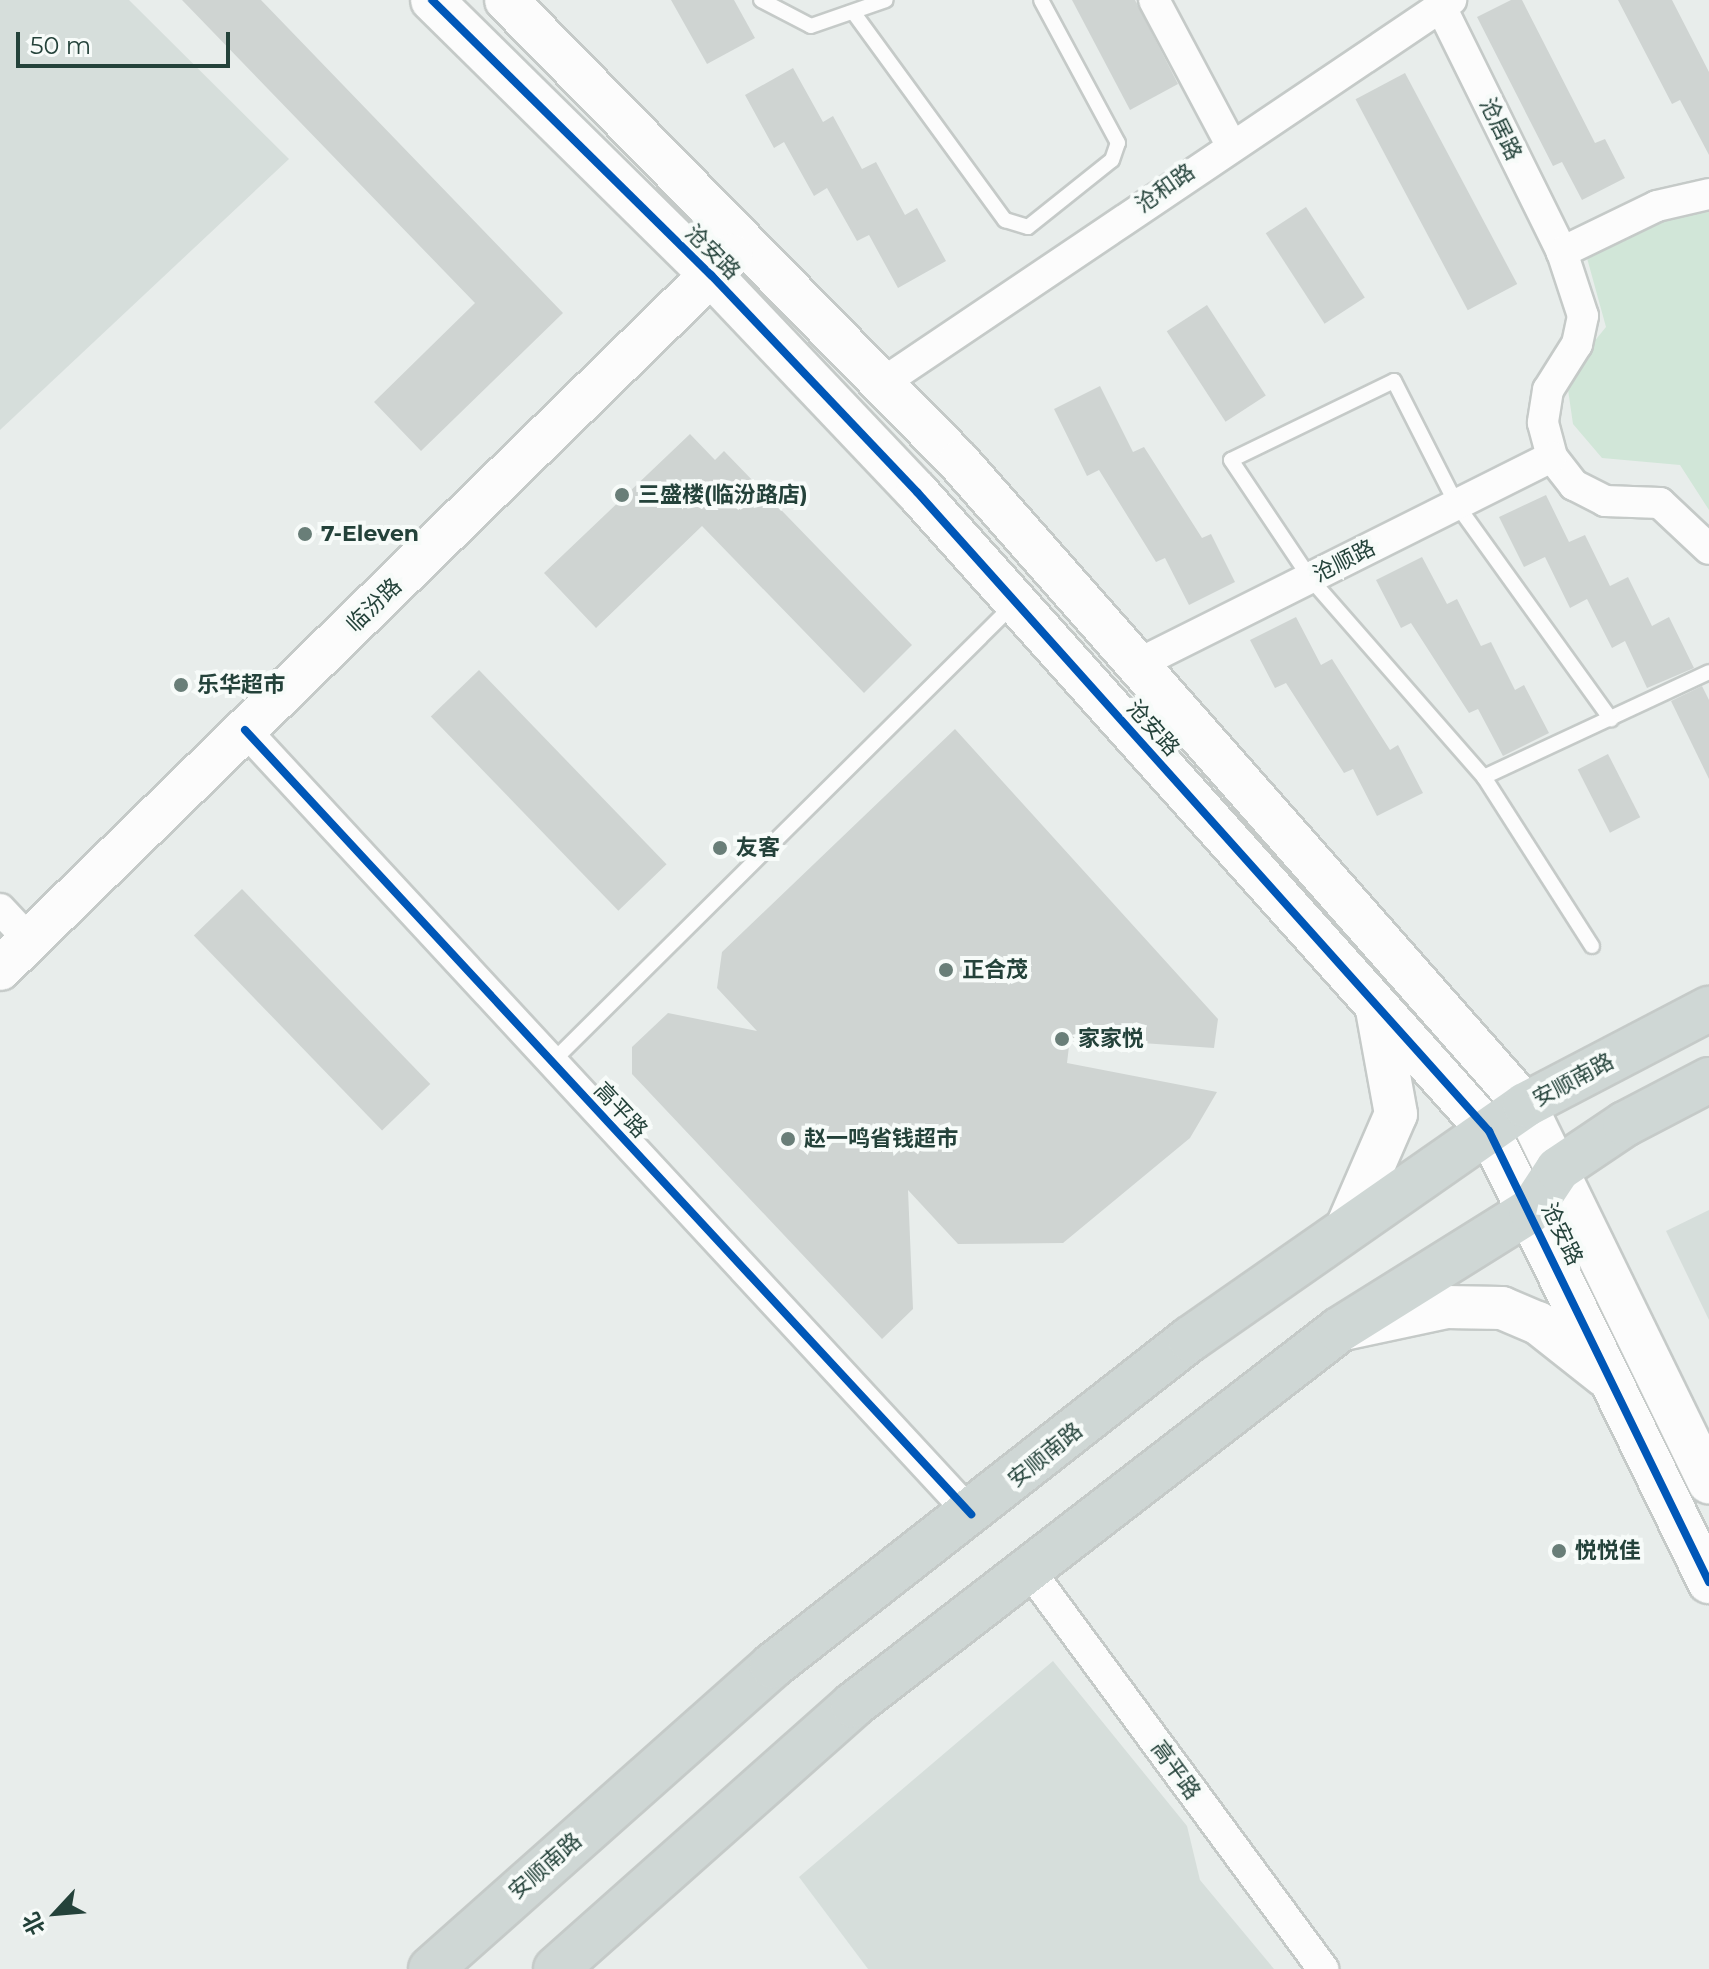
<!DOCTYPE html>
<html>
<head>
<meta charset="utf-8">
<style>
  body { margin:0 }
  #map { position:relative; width:1709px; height:1969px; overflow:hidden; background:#e8edeb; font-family:Montserrat,"Noto Sans SC",sans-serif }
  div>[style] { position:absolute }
  .built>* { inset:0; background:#d6dedb }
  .green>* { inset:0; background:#d1e6d8 }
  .building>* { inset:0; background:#cfd4d2; transform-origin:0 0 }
  .roads { filter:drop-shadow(2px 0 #c5cac8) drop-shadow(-2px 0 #c5cac8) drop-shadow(0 2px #c5cac8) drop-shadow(0 -2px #c5cac8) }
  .lane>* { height:14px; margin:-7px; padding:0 7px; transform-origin:7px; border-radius:7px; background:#fcfcfc }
  .street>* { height:30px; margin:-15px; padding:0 15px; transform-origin:15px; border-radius:15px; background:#fcfcfc }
  .secondary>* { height:42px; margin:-21px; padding:0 21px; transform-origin:21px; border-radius:21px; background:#fcfcfc }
  .primary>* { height:44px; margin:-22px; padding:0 22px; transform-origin:22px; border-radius:22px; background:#cfd7d5 }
  .cycleway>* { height:8px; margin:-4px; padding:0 4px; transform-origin:4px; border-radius:4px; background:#0057b8 }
  .dots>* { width:22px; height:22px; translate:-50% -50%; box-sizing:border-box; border:4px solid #f7fbf9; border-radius:50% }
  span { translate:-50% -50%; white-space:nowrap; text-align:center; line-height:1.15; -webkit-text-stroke:8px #f7fbf9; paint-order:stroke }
  .street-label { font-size:22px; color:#24423a }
  .poi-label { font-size:22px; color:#24423a; font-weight:700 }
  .left { translate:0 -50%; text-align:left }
  .north { position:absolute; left:16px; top:1873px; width:80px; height:80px; -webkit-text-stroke:6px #f7fbf9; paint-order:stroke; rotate:244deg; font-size:22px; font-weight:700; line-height:32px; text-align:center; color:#24423a }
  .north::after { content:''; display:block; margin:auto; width:28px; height:36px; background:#24423a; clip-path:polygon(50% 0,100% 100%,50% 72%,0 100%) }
  .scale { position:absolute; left:16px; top:32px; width:214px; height:36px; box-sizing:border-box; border:4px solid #24423a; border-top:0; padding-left:10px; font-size:24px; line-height:28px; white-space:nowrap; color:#24423a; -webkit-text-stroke:6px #f7fbf9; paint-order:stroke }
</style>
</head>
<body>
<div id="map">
  <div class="built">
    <i style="clip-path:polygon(0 0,129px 0,289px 159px,0 430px)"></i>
    <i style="clip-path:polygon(1709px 1210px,1709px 1320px,1666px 1231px)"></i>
    <i style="clip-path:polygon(1053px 1661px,1187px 1826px,1200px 1880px,1274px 1969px,868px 1969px,799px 1877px)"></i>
  </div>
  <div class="green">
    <i style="clip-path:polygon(1709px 204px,1709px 510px,1680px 465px,1602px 458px,1573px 424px,1566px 376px,1606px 327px,1587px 258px,1686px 207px)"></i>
  </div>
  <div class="building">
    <i style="clip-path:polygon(182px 0,261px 0,563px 313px,421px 451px,374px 402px,475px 303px)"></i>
    <i style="clip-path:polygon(671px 0,734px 0,755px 38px,707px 64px)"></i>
    <i style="clip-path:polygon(1072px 0,1135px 0,1178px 84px,1130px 110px)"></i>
    <i style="clip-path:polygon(1511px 0,1522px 0,1595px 143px,1605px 139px,1625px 178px,1582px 200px,1562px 162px,1553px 166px,1477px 17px)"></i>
    <i style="clip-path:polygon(1618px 0,1672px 0,1709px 72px,1709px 155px,1680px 100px,1672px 104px)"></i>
    <i style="clip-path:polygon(793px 68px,823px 122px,833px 116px,862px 169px,876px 162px,905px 215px,917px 208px,946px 261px,898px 288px,869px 235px,857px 241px,827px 188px,814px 196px,784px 142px,774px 148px,745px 95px)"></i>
    <i style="left:1405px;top:73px;width:239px;height:56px;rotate:62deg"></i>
    <i style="left:1306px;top:207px;width:108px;height:48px;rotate:57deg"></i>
    <i style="left:1207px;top:305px;width:108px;height:48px;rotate:57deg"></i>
    <i style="clip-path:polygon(1100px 386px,1133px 452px,1144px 447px,1202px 538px,1211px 534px,1235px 582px,1189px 605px,1165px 558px,1156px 562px,1099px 470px,1087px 476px,1054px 409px)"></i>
    <i style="clip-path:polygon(690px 434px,715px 460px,724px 451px,912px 645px,864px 693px,702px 526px,596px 628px,544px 573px)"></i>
    <i style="clip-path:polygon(1546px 495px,1569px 542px,1585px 535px,1610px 586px,1628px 577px,1652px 626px,1669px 617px,1694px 668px,1647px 688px,1625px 641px,1612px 648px,1587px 599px,1570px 608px,1545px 557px,1524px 567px,1499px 517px)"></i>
    <i style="clip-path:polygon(1422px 557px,1447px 604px,1457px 599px,1481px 646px,1491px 642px,1515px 690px,1524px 685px,1549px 733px,1503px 756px,1478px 709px,1469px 713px,1411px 623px,1401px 628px,1376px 580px)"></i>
    <i style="clip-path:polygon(1296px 617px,1321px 665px,1332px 659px,1390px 750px,1398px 745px,1423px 793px,1377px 816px,1353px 769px,1344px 773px,1286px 683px,1275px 688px,1250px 640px)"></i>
    <i style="left:479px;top:670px;width:270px;height:67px;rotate:46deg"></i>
    <i style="clip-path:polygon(1702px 686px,1709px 700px,1709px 779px,1671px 701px)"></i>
    <i style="clip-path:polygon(955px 729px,1218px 1019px,1214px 1048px,1070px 1038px,1067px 1063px,1217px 1092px,1190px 1138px,1063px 1243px,958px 1244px,908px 1190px,913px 1309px,882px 1339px,632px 1074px,632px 1047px,668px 1013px,757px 1031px,717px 988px,722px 952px)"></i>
    <i style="left:1608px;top:754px;width:71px;height:34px;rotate:63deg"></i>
    <i style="left:242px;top:889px;width:271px;height:67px;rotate:46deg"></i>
  </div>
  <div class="roads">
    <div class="lane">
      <i style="left:761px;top:0;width:56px;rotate:27.5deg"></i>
      <i style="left:811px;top:26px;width:79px;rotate:-19.1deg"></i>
      <i style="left:856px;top:16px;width:253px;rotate:53.9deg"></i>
      <i style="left:1005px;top:220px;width:24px;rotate:17deg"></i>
      <i style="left:1028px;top:227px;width:107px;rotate:-38.6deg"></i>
      <i style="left:1112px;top:160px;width:18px;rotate:-71deg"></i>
      <i style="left:1118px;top:143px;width:162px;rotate:-118.3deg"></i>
      <i style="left:1484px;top:777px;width:248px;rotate:-25deg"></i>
      <i style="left:1592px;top:946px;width:201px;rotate:-122.6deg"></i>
      <i style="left:1484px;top:777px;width:264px;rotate:-131.2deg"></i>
      <i style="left:1310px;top:578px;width:142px;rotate:-123.8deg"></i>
      <i style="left:1231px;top:460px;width:181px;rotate:-25.9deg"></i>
      <i style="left:1394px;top:381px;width:139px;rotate:63.1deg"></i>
      <i style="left:1457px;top:505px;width:264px;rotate:54.3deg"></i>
      <i style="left:552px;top:1062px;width:648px;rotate:-44.75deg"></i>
    </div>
    <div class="street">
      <i style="left:1154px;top:0;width:162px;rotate:62deg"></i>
      <i style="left:1441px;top:7px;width:273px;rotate:63.7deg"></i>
      <i style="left:1709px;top:194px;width:53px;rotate:167deg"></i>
      <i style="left:1657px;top:206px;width:106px;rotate:154.2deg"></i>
      <i style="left:1562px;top:252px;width:67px;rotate:71.8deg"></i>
      <i style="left:1583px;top:316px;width:29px;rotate:102deg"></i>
      <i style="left:1577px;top:344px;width:54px;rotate:122.2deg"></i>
      <i style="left:1548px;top:390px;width:33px;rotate:99deg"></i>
      <i style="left:1543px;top:423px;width:35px;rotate:75deg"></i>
      <i style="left:1552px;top:457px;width:36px;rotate:52deg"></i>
      <i style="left:1574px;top:485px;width:35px;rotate:27deg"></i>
      <i style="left:1605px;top:501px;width:55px;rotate:2.1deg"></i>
      <i style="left:1660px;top:503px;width:67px;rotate:43.2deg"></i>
      <i style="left:884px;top:382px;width:684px;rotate:-33.97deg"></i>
      <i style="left:1136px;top:665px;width:465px;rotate:-26.6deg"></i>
      <i style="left:245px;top:730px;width:1069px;rotate:47.2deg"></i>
      <i style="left:0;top:909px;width:42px;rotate:46.9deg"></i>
      <i style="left:1029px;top:1570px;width:496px;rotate:53.6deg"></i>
    </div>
    <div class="secondary">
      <i style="left:432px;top:0;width:392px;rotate:44.6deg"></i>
      <i style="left:711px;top:275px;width:299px;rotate:46.5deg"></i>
      <i style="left:917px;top:492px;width:858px;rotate:48.17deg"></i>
      <i style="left:1489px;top:1131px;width:502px;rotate:64deg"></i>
      <i style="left:506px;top:0;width:647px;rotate:45.56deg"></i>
      <i style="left:959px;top:462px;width:857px;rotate:48.64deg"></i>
      <i style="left:1525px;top:1105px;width:420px;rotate:64deg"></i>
      <i style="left:0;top:969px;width:1022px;rotate:-44.33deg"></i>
      <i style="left:1347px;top:1227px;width:123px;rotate:-66.6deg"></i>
      <i style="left:1396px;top:1114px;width:107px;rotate:-100.3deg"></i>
      <i style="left:1339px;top:1330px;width:109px;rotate:-12.1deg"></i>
      <i style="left:1446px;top:1307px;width:56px;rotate:1deg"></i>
      <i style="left:1502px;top:1308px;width:39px;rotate:23deg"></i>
      <i style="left:1538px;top:1323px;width:85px;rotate:38.3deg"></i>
    </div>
    <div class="primary">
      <i style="left:431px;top:1969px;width:456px;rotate:-41.6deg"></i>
      <i style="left:772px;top:1666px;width:531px;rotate:-38.04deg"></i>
      <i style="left:1190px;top:1339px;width:409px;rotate:-34.9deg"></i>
      <i style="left:1525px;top:1105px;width:208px;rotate:-27.6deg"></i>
      <i style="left:556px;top:1969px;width:397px;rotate:-41.6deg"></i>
      <i style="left:853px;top:1705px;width:614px;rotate:-37.65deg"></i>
      <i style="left:1339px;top:1330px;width:226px;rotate:-32deg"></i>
      <i style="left:1531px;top:1210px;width:49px;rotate:-56.6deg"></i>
      <i style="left:1558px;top:1169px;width:81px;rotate:-33.9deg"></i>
      <i style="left:1625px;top:1124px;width:95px;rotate:-27.6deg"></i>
    </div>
  </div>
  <div class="cycleway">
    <i style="left:432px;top:0;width:392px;rotate:44.6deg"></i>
    <i style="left:711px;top:275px;width:299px;rotate:46.5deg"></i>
    <i style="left:917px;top:492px;width:858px;rotate:48.17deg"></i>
    <i style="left:1489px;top:1131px;width:502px;rotate:64deg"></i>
    <i style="left:245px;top:730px;width:1069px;rotate:47.2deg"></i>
  </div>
  <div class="dots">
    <i style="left:622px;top:495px;background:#697e78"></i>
    <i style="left:305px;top:534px;background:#697e78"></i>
    <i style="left:181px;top:685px;background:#697e78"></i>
    <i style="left:720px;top:848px;background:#697e78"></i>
    <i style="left:946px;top:970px;background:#697e78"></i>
    <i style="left:1062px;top:1039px;background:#697e78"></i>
    <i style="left:788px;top:1139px;background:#697e78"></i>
    <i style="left:1559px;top:1551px;background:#697e78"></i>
  </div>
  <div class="street-label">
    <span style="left:1501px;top:129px;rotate:64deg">沧居路</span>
    <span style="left:1165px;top:188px;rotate:-35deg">沧和路</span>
    <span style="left:713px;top:252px;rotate:45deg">沧安路</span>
    <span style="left:1344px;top:561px;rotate:-27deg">沧顺路</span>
    <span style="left:374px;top:605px;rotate:-44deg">临汾路</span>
    <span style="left:1153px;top:728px;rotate:48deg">沧安路</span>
    <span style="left:1573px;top:1080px;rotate:-28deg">安顺南路</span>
    <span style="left:621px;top:1110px;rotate:47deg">高平路</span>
    <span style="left:1562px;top:1234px;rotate:64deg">沧安路</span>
    <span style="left:1045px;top:1455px;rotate:-39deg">安顺南路</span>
    <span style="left:1176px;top:1770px;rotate:54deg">高平路</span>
    <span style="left:545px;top:1866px;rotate:-41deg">安顺南路</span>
  </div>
  <div class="poi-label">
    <span class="left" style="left:638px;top:495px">三盛楼(临汾路店)</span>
    <span class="left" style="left:321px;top:534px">7-Eleven</span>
    <span class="left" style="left:197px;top:685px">乐华超市</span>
    <span class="left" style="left:736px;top:848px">友客</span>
    <span class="left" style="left:962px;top:970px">正合茂</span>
    <span class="left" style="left:1078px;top:1039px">家家悦</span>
    <span class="left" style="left:804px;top:1139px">赵一鸣省钱超市</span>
    <span class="left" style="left:1575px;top:1551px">悦悦佳</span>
  </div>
  <div class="north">北</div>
  <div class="scale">50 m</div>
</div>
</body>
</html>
